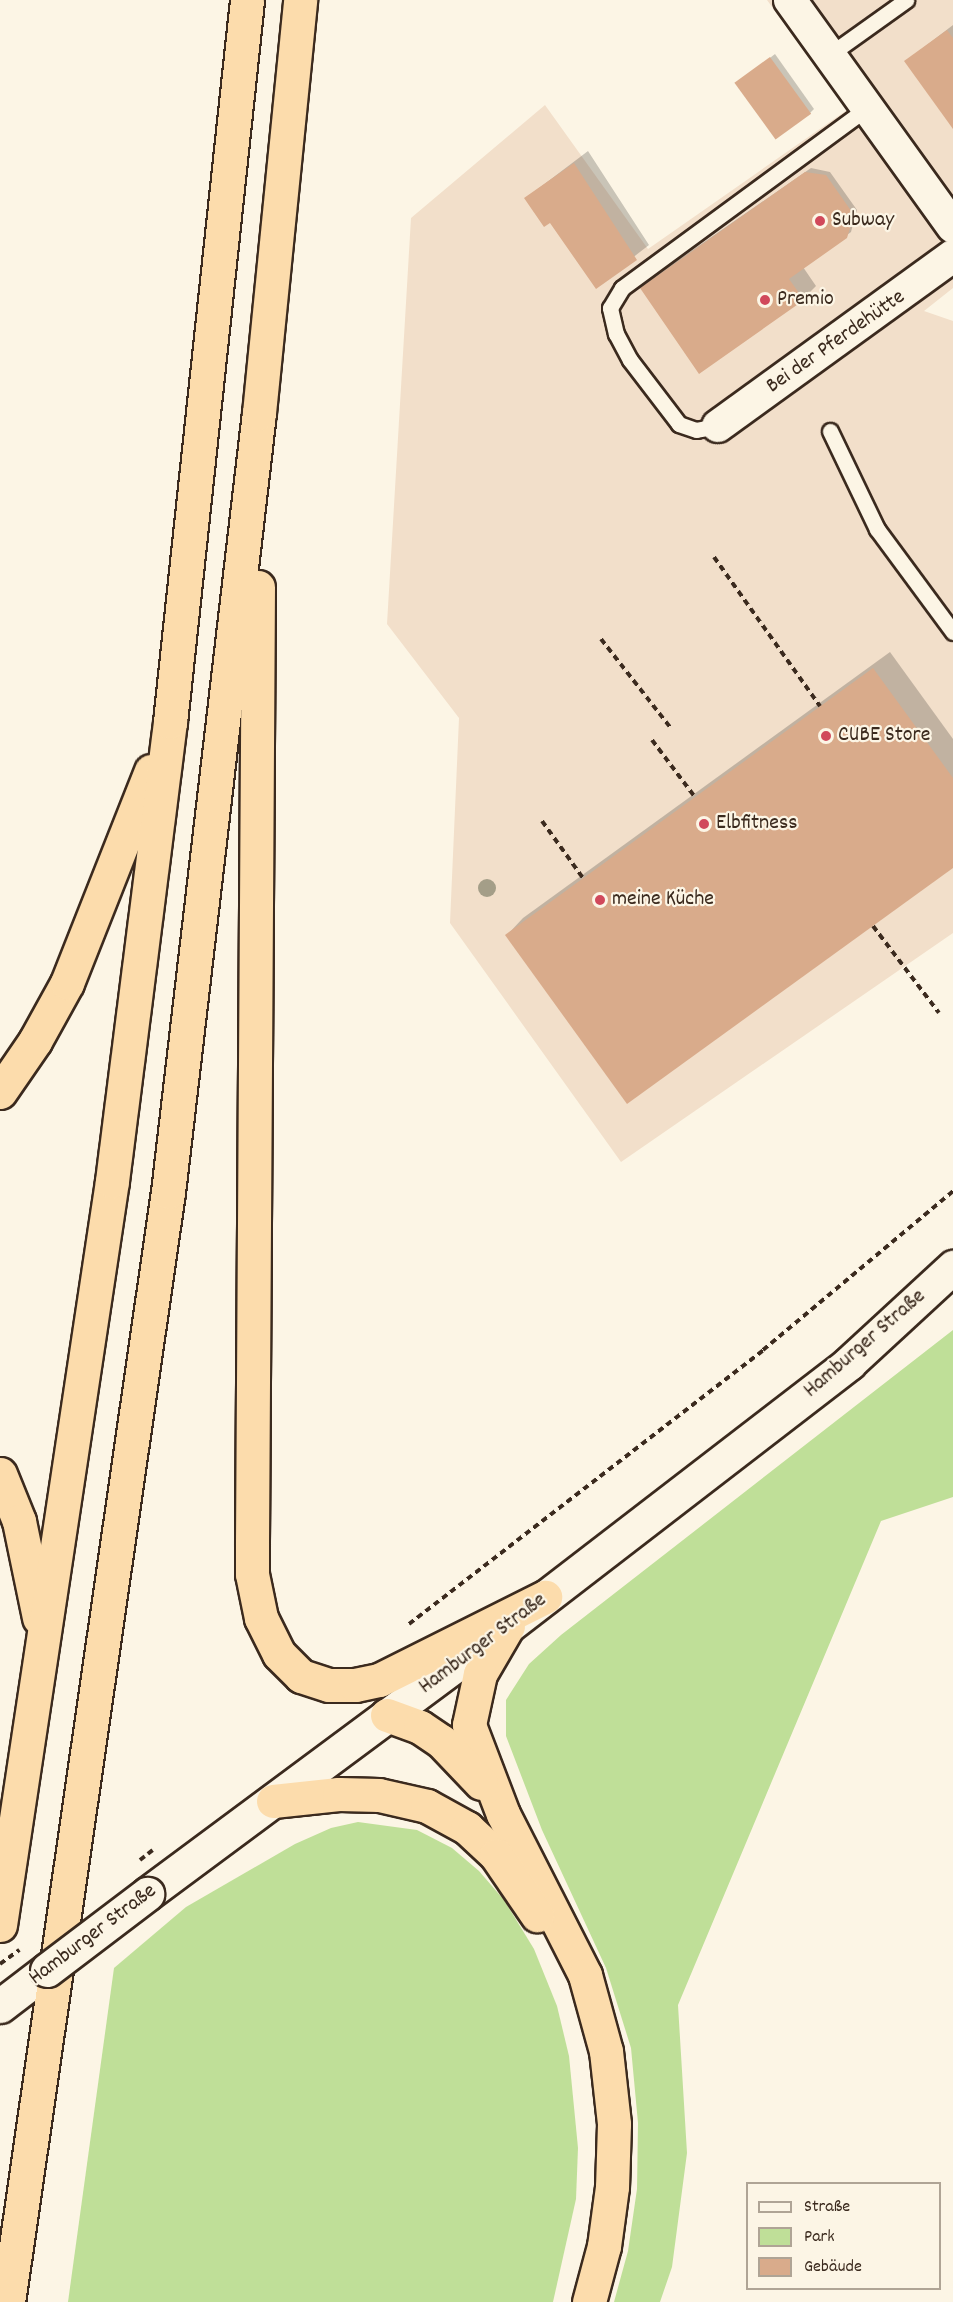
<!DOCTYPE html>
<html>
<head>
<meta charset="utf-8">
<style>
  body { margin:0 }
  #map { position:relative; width:953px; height:2302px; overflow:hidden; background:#fcf5e5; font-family:Dekko,sans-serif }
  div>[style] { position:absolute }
  .built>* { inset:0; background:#f2dfca }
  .green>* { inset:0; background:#bfdf98 }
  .shadow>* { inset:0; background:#0003 }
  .building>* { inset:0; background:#d9ab8b; transform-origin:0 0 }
  .path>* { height:4px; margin-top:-2px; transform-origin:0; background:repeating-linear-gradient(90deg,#3b2a1e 0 6px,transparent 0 10.5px) }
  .roads { filter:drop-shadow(2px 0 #3b2a1e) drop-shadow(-2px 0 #3b2a1e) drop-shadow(0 2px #3b2a1e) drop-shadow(0 -2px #3b2a1e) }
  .lane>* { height:15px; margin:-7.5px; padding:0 7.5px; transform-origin:7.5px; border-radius:7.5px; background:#fcf5e5 }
  .street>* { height:32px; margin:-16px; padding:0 16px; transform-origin:16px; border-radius:16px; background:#fcf5e5 }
  .secondary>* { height:33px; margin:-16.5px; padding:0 16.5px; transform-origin:16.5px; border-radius:16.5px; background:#fcf5e5 }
  .highway>* { height:33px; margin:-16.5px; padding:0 16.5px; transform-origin:16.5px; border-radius:16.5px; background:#fcdcac }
  .path-bridge>* { height:4px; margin-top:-2px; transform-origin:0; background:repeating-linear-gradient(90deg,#3b2a1e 0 6px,transparent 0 10.5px) }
  .bridges { filter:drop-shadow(2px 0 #3b2a1e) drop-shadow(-2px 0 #3b2a1e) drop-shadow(0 2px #3b2a1e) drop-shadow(0 -2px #3b2a1e) }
  .secondary-bridge>* { height:33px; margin:-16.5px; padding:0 16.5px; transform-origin:16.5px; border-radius:16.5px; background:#fcf5e5 }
  .trees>* { width:18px; height:18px; margin:-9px; border-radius:50%; background:#a49e88 }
  .dots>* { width:16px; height:16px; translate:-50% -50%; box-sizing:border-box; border:3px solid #fcf5e5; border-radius:50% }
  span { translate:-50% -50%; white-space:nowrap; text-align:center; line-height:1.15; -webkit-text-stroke:4.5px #fcf5e5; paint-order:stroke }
  .poi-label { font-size:22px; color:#3b2a1e }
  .left { translate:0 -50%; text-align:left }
  .street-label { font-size:22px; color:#3b2a1e }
  .legend { position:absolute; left:746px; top:2182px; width:195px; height:108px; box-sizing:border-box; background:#fcf5e5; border:2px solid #afa495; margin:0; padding:8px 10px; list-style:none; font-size:18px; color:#3b2a1e }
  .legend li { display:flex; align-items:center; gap:12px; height:30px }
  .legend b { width:30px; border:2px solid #afa495 }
</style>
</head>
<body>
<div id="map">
  <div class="built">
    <i style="clip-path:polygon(767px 0,953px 0,953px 288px,924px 311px,953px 321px,953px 933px,621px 1162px,450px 923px,459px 718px,387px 624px,411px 218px,545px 105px,648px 249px,847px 110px)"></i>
  </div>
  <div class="green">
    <i style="clip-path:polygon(953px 1330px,953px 1497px,881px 1521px,678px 2005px,687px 2153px,672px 2267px,660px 2302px,614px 2302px,628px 2251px,637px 2189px,638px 2123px,631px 2048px,606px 1968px,542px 1830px,506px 1736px,506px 1700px,529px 1664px,561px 1635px)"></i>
    <i style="clip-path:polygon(358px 1822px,417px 1830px,452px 1848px,479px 1871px,504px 1900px,534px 1949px,557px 2006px,569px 2056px,578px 2148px,576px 2199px,553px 2302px,68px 2302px,114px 1968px,186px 1907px,295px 1844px,331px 1828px)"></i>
  </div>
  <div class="shadow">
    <i style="clip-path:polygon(953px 25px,953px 125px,906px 61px)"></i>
    <i style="clip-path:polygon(775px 54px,814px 109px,810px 113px,741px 80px)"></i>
    <i style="clip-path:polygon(588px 151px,649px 245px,596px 286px,551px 221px,526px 198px)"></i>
    <i style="clip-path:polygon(811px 168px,830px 172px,857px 210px,851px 232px,803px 267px,816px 286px,803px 299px,642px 289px,655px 276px)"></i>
    <i style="clip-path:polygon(890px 652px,953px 739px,953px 866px,507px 935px,523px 918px)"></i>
  </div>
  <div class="building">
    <i style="clip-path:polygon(947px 30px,953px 38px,953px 129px,904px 61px)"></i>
    <i style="left:770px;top:57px;width:70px;height:44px;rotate:54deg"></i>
    <i style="clip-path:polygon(574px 163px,637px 260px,596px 289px,550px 223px,544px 227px,524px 198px)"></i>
    <i style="clip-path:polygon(805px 172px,826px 175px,854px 215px,847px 238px,789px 279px,804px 300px,699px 374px,640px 288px)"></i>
    <i style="clip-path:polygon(873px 668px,953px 778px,953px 868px,627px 1104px,505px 935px)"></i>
  </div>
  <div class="path">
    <i style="left:714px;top:557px;width:183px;rotate:54.6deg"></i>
    <i style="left:601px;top:639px;width:112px;rotate:51.9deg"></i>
    <i style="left:652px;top:740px;width:71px;rotate:53deg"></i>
    <i style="left:542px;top:821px;width:70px;rotate:54.3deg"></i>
    <i style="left:873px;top:926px;width:109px;rotate:52.8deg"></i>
    <i style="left:409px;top:1624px;width:448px;rotate:-37.7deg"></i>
    <i style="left:763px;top:1350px;width:248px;rotate:-39.9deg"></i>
  </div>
  <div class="roads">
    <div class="lane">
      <i style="left:829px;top:55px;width:95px;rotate:-35.5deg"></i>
      <i style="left:718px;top:426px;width:22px;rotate:170deg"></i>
      <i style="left:696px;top:430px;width:18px;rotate:-161deg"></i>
      <i style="left:679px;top:424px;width:81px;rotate:-127.4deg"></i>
      <i style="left:630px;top:360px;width:30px;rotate:-118deg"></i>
      <i style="left:616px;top:334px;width:27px;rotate:-103deg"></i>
      <i style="left:610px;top:308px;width:23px;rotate:-59deg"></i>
      <i style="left:622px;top:288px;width:304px;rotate:-36.3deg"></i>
      <i style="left:830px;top:431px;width:109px;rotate:64.4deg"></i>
      <i style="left:877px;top:529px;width:128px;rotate:53.6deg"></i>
    </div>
    <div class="street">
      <i style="left:790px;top:0;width:279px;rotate:54.3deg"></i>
      <i style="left:718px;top:426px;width:290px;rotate:-35.9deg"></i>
    </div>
    <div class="secondary">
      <i style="left:147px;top:1894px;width:450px;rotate:-36.6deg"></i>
      <i style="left:508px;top:1626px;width:431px;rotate:-37.6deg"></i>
      <i style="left:849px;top:1363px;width:142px;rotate:-42.7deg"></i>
      <i style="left:0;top:2006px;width:59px;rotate:-37.5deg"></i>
    </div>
    <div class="highway">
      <i style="left:258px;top:587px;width:957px;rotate:90.36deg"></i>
      <i style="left:252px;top:1544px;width:30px;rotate:90deg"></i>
      <i style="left:252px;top:1574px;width:45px;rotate:78.4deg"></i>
      <i style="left:261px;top:1618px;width:40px;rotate:63.4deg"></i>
      <i style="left:279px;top:1654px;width:31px;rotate:45deg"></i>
      <i style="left:301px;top:1676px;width:29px;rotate:18deg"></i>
      <i style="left:329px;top:1685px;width:26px"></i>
      <i style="left:355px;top:1685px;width:25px;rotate:-12deg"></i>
      <i style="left:379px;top:1680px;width:186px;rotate:-26.6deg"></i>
      <i style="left:0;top:1092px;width:62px;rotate:-55.5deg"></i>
      <i style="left:35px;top:1041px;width:66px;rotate:-61.1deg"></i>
      <i style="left:67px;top:983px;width:228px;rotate:-68.4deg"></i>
      <i style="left:0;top:1474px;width:51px;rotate:68deg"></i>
      <i style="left:19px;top:1521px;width:99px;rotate:78.3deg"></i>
      <i style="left:508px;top:1626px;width:56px;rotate:120.3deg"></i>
      <i style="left:480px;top:1674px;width:52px;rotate:102.2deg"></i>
      <i style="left:469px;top:1725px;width:95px;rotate:69.1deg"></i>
      <i style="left:503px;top:1814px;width:181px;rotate:63deg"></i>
      <i style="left:585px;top:1975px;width:79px;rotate:74.6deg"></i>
      <i style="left:606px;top:2051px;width:73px;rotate:83.7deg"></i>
      <i style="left:614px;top:2124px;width:63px;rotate:91.8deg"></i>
      <i style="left:612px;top:2187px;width:60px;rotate:97.7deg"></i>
      <i style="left:604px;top:2246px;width:58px;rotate:105deg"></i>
      <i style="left:387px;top:1715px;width:35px;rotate:20deg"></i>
      <i style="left:420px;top:1727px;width:25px;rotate:34deg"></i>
      <i style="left:441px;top:1741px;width:58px;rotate:46.4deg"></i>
      <i style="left:273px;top:1801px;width:66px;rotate:-6.1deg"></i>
      <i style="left:339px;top:1794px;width:40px;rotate:1.4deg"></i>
      <i style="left:379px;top:1795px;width:49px;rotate:12.9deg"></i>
      <i style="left:427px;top:1806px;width:46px;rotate:28.8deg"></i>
      <i style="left:467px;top:1828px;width:40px;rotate:43deg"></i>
      <i style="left:496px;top:1855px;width:73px;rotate:55.7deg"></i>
      <i style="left:0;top:1925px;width:752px;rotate:-81.44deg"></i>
      <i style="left:112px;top:1181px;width:463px;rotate:-82.8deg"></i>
      <i style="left:170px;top:722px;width:726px;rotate:-83.91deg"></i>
      <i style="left:8px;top:2302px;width:1121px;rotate:-81.8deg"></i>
      <i style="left:168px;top:1192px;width:784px;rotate:-83.34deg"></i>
      <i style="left:259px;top:413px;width:415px;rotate:-84.3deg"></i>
    </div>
  </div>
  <div class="path-bridge">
    <i style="left:140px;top:1860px;width:18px;rotate:-38deg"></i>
    <i style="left:0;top:1964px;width:24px;rotate:-36deg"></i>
  </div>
  <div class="bridges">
    <div class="secondary-bridge">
      <i style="left:47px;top:1970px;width:126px;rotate:-37.2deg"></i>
    </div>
  </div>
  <div class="trees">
    <i style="left:487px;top:888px"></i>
  </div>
  <div class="dots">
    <i style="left:820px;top:221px;background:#d1495b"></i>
    <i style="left:765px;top:300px;background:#d1495b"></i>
    <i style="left:826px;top:736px;background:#d1495b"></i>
    <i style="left:704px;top:824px;background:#d1495b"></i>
    <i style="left:600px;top:900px;background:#d1495b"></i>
  </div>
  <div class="poi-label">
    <span class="left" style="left:832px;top:221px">Subway</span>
    <span class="left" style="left:777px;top:300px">Premio</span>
    <span class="left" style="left:838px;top:736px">CUBE Store</span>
    <span class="left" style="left:716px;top:824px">Elbfitness</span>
    <span class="left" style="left:612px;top:900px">meine Küche</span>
  </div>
  <div class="street-label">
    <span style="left:836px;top:342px;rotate:-35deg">Bei der Pferdehütte</span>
    <span style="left:865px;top:1344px;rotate:-41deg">Hamburger Straße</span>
    <span style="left:483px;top:1644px;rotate:-37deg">Hamburger Straße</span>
    <span style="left:93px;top:1935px;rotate:-37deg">Hamburger Straße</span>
  </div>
  <ul class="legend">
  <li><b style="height:8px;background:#fcf5e5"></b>Straße</li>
  <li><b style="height:16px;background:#bfdf98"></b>Park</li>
  <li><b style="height:16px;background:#d9ab8b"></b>Gebäude</li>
  </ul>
</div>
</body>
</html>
